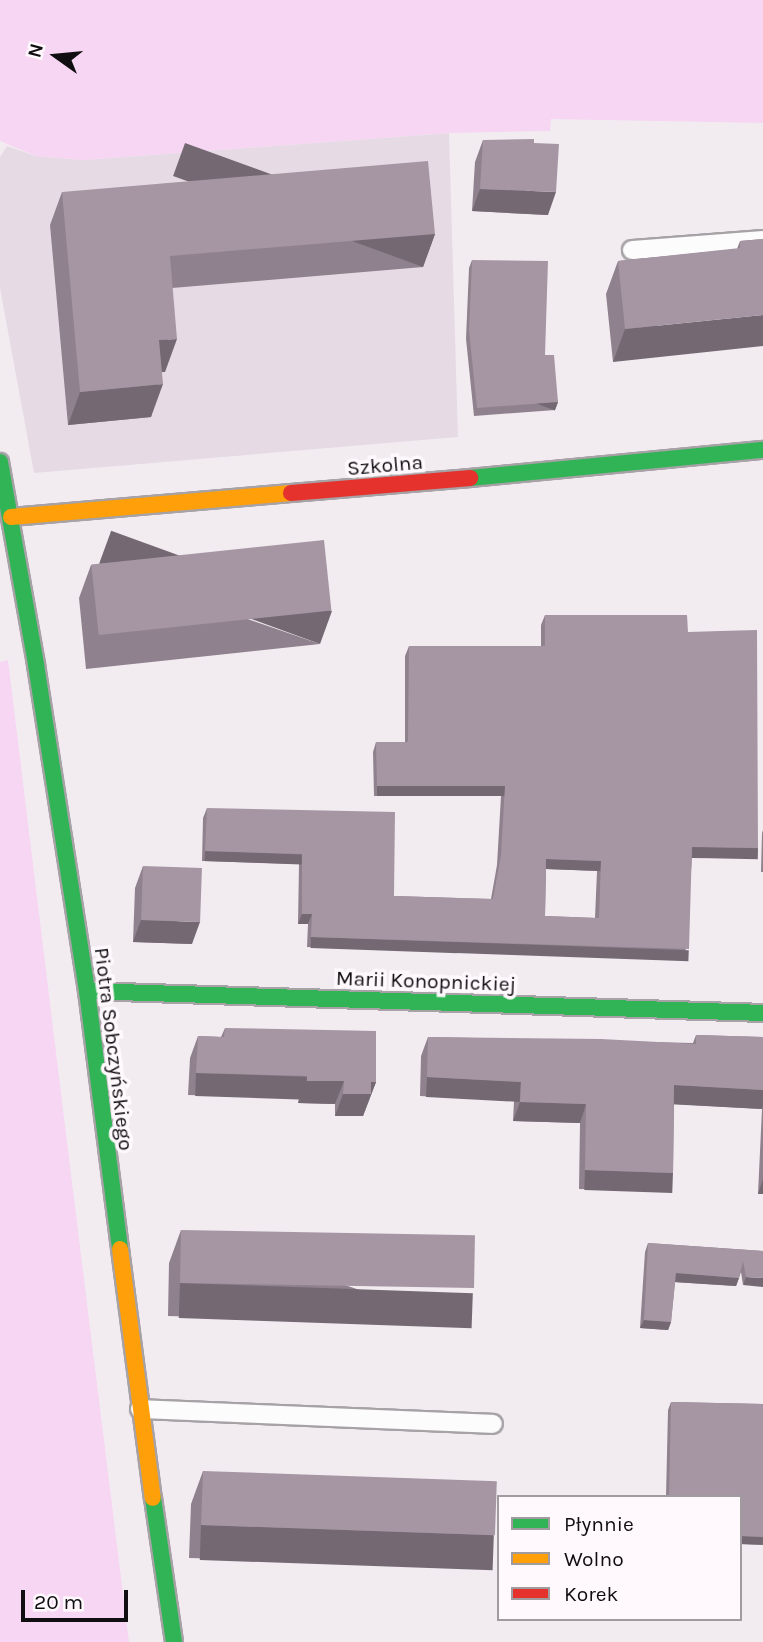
<!DOCTYPE html>
<html>
<head>
<meta charset="utf-8">
<style>
  body { margin:0 }
  #map { position:relative; width:763px; height:1642px; overflow:hidden; background:#f2ecf1; font-family:Karla,sans-serif }
  div>[style] { position:absolute }
  .built>* { inset:0; background:#e6dbe4 }
  .green>* { inset:0; background:#f6d6f2 }
  .roads { filter:drop-shadow(2px 0 #a6a2a6) drop-shadow(-2px 0 #a6a2a6) drop-shadow(0 2px #a6a2a6) drop-shadow(0 -2px #a6a2a6) }
  .lane>* { height:18px; margin:-9px; padding:0 9px; transform-origin:9px; border-radius:9px; background:#fdfcfd }
  .fast>* { height:16px; margin:-8px; padding:0 8px; transform-origin:8px; border-radius:8px; background:#30b455 }
  .slow>* { height:16px; margin:-8px; padding:0 8px; transform-origin:8px; border-radius:8px; background:#ff9f0a }
  .jam>* { height:16px; margin:-8px; padding:0 8px; transform-origin:8px; border-radius:8px; background:#e5322d }
  .wall>* { inset:0; background:#8f818d }
  .shaded-wall>* { inset:0; background:#746973; transform-origin:0 0 }
  .building>* { inset:0; background:#a696a4; transform-origin:0 0 }
  span { translate:-50% -50%; white-space:nowrap; text-align:center; line-height:1.15; -webkit-text-stroke:7px #fff9fe; paint-order:stroke }
  .street-label { font-size:21px; color:#110e11 }
  .legend { position:absolute; left:497px; top:1495px; width:245px; height:126px; box-sizing:border-box; background:#fff9fe; border:2px solid #a09b9f; margin:0; padding:9px 12px; list-style:none; font-size:21px; color:#110e11 }
  .legend li { display:flex; align-items:center; gap:14px; height:35px }
  .legend b { width:35px; border:2px solid #a09b9f }
  .north { position:absolute; left:21px; top:21px; width:70px; height:70px; -webkit-text-stroke:5px #fff9fe; paint-order:stroke; rotate:285deg; font-size:19px; font-weight:700; line-height:28px; text-align:center; color:#110e11 }
  .north::after { content:''; display:block; margin:auto; width:24px; height:32px; background:#110e11; clip-path:polygon(50% 0,100% 100%,50% 72%,0 100%) }
  .scale { position:absolute; left:21px; top:1590px; width:107px; height:32px; box-sizing:border-box; border:4px solid #110e11; border-top:0; padding-left:9px; font-size:21px; line-height:24px; white-space:nowrap; color:#110e11; -webkit-text-stroke:5px #fff9fe; paint-order:stroke }
</style>
</head>
<body>
<div id="map">
  <div class="built">
    <i style="clip-path:polygon(449px 133px,458px 437px,34px 473px,0 288px,0 157px,7px 146px,36px 156px,84px 160px)"></i>
  </div>
  <div class="green">
    <i style="clip-path:polygon(0 0,763px 0,763px 123px,551px 119px,550px 131px,449px 133px,84px 160px,36px 156px,0 141px)"></i>
    <i style="clip-path:polygon(8px 660px,66px 1134px,129px 1642px,0 1642px,0 662px)"></i>
  </div>
  <div class="roads">
    <div class="lane">
      <i style="left:632px;top:250px;width:131px;rotate:-4.4deg"></i>
      <i style="left:140px;top:1409px;width:353px;rotate:2.4deg"></i>
    </div>
    <div class="fast">
      <i style="left:0;top:462px;width:206px;rotate:79.9deg"></i>
      <i style="left:36px;top:665px;width:330px;rotate:81.1deg"></i>
      <i style="left:87px;top:991px;width:260px;rotate:82.7deg"></i>
      <i style="left:470px;top:478px;width:294px;rotate:-5.5deg"></i>
      <i style="left:87px;top:991px;width:676px;rotate:1.86deg"></i>
      <i style="left:153px;top:1498px;width:146px;rotate:81.7deg"></i>
    </div>
    <div class="slow">
      <i style="left:11px;top:517px;width:281px;rotate:-4.9deg"></i>
      <i style="left:120px;top:1249px;width:251px;rotate:82.5deg"></i>
    </div>
    <div class="jam">
      <i style="left:291px;top:493px;width:180px;rotate:-4.8deg"></i>
    </div>
  </div>
  <div class="wall">
    <i style="clip-path:polygon(483px 140px,548px 215px,472px 211px,475px 162px)"></i>
    <i style="clip-path:polygon(62px 192px,435px 234px,423px 267px,172px 288px,165px 372px,162px 372px,151px 417px,68px 425px,50px 225px)"></i>
    <i style="clip-path:polygon(763px 239px,613px 362px,606px 294px,618px 261px,737px 249px,740px 241px)"></i>
    <i style="clip-path:polygon(472px 260px,545px 355px,558px 402px,555px 410px,474px 416px,466px 339px,469px 268px)"></i>
    <i style="clip-path:polygon(91px 565px,320px 644px,86px 669px,79px 598px)"></i>
    <i style="clip-path:polygon(evenodd,545px 615px,688px 632px,758px 848px,754px 858px,692px 857px,685px 959px,307px 947px,308px 924px,298px 924px,299px 864px,202px 861px,203px 818px,207px 808px,394px 896px,491px 899px,497px 865px,501px 796px,374px 796px,373px 752px,376px 742px,405px 742px,405px 656px,409px 646px,541px 646px,541px 625px,545px 615px,546px 869px,597px 871px,595px 918px,545px 916px,546px 869px)"></i>
    <i style="clip-path:polygon(763px 830px,763px 872px,761px 872px,762px 833px)"></i>
    <i style="clip-path:polygon(143px 866px,192px 944px,133px 942px,135px 888px)"></i>
    <i style="clip-path:polygon(225px 1028px,376px 1082px,363px 1116px,335px 1116px,335px 1104px,298px 1103px,299px 1098px,188px 1095px,190px 1058px,198px 1036px,221px 1037px)"></i>
    <i style="clip-path:polygon(696px 1035px,763px 1037px,763px 1194px,758px 1194px,762px 1109px,674px 1104px,673px 1173px,666px 1192px,579px 1189px,580px 1123px,513px 1121px,514px 1101px,420px 1096px,421px 1056px,428px 1037px,693px 1043px)"></i>
    <i style="clip-path:polygon(181px 1230px,461px 1324px,168px 1316px,169px 1263px)"></i>
    <i style="clip-path:polygon(648px 1243px,763px 1251px,743px 1285px,741px 1272px,736px 1286px,675px 1282px,671px 1322px,668px 1330px,640px 1328px,645px 1252px)"></i>
    <i style="clip-path:polygon(671px 1402px,763px 1404px,763px 1545px,740px 1544px,740px 1497px,666px 1497px,668px 1410px)"></i>
    <i style="clip-path:polygon(203px 1471px,494px 1533px,482px 1566px,189px 1558px,191px 1504px)"></i>
  </div>
  <div class="shaded-wall">
    <i style="clip-path:polygon(480px 189px,556px 192px,548px 215px,472px 211px)"></i>
    <i style="left:435px;top:234px;width:35px;height:266px;rotate:110deg"></i>
    <i style="clip-path:polygon(763px 315px,763px 346px,613px 362px,625px 329px)"></i>
    <i style="clip-path:polygon(177px 339px,165px 372px,147px 373px,159px 340px)"></i>
    <i style="clip-path:polygon(163px 384px,151px 417px,68px 425px,80px 392px)"></i>
    <i style="left:558px;top:402px;width:9px;height:81px;rotate:111deg"></i>
    <i style="left:332px;top:611px;width:35px;height:235px;rotate:110deg"></i>
    <i style="left:377px;top:786px;width:128px;height:10px"></i>
    <i style="left:692px;top:847px;width:66px;height:11px;rotate:1deg"></i>
    <i style="left:205px;top:851px;width:97px;height:10px;rotate:2deg"></i>
    <i style="left:546px;top:859px;width:55px;height:10px;rotate:2deg"></i>
    <i style="clip-path:polygon(302px 914px,312px 914px,308px 924px,298px 924px)"></i>
    <i style="clip-path:polygon(141px 920px,200px 922px,192px 944px,133px 942px)"></i>
    <i style="left:311px;top:937px;width:378px;height:11px;rotate:2deg"></i>
    <i style="left:196px;top:1073px;width:111px;height:23px;rotate:2deg"></i>
    <i style="left:427px;top:1077px;width:94px;height:20px;rotate:3deg"></i>
    <i style="clip-path:polygon(307px 1081px,344px 1081px,335px 1104px,298px 1103px)"></i>
    <i style="clip-path:polygon(371px 1082px,376px 1082px,363px 1116px,335px 1116px,343px 1094px)"></i>
    <i style="clip-path:polygon(674px 1085px,763px 1090px,763px 1105px,762px 1109px,667px 1104px)"></i>
    <i style="clip-path:polygon(520px 1102px,586px 1104px,580px 1123px,513px 1121px)"></i>
    <i style="left:585px;top:1170px;width:88px;height:20px;rotate:2deg"></i>
    <i style="clip-path:polygon(763px 1179px,763px 1194px,758px 1194px)"></i>
    <i style="clip-path:polygon(676px 1273px,739px 1278px,736px 1286px,673px 1282px)"></i>
    <i style="clip-path:polygon(746px 1277px,763px 1278px,763px 1287px,743px 1285px)"></i>
    <i style="left:180px;top:1283px;width:293px;height:35px;rotate:2deg"></i>
    <i style="clip-path:polygon(644px 1320px,671px 1322px,668px 1330px,640px 1328px)"></i>
    <i style="left:201px;top:1525px;width:293px;height:35px;rotate:2deg"></i>
    <i style="left:740px;top:1536px;width:23px;height:8px;rotate:2deg"></i>
  </div>
  <div class="building">
    <i style="clip-path:polygon(534px 139px,534px 143px,559px 144px,556px 192px,480px 189px,483px 140px)"></i>
    <i style="clip-path:polygon(428px 161px,435px 234px,170px 256px,177px 339px,159px 340px,163px 384px,80px 392px,62px 192px)"></i>
    <i style="clip-path:polygon(763px 239px,763px 315px,625px 329px,618px 261px,740px 248px,740px 241px)"></i>
    <i style="clip-path:polygon(472px 260px,548px 261px,545px 355px,554px 355px,558px 402px,477px 408px,469px 330px)"></i>
    <i style="left:324px;top:540px;width:71px;height:234px;rotate:84deg"></i>
    <i style="clip-path:polygon(evenodd,545px 615px,687px 615px,688px 632px,757px 630px,758px 848px,692px 847px,689px 949px,311px 937px,312px 914px,302px 914px,302px 854px,205px 851px,207px 808px,395px 812px,394px 896px,493px 899px,501px 855px,505px 786px,377px 786px,376px 742px,408px 742px,409px 646px,545px 646px,545px 615px,546px 859px,601px 861px,599px 918px,545px 916px,546px 859px)"></i>
    <i style="left:143px;top:866px;width:59px;height:54px;rotate:2deg"></i>
    <i style="clip-path:polygon(225px 1028px,376px 1031px,376px 1082px,371px 1082px,371px 1094px,343px 1094px,344px 1081px,307px 1081px,307px 1076px,196px 1073px,198px 1036px,224px 1037px)"></i>
    <i style="clip-path:polygon(696px 1035px,763px 1037px,763px 1090px,674px 1085px,673px 1173px,585px 1170px,586px 1104px,520px 1102px,521px 1082px,427px 1077px,428px 1037px,601px 1039px,696px 1044px)"></i>
    <i style="left:181px;top:1230px;width:294px;height:53px;rotate:1deg"></i>
    <i style="clip-path:polygon(648px 1243px,763px 1251px,763px 1278px,746px 1277px,743px 1261px,739px 1278px,676px 1273px,671px 1322px,644px 1320px)"></i>
    <i style="clip-path:polygon(671px 1402px,763px 1404px,763px 1537px,740px 1536px,740px 1497px,669px 1497px)"></i>
    <i style="left:203px;top:1471px;width:294px;height:54px;rotate:2deg"></i>
  </div>
  <div class="street-label">
    <span style="left:385px;top:465px;rotate:-5deg">Szkolna</span>
    <span style="left:426px;top:981px;rotate:2deg">Marii Konopnickiej</span>
    <span style="left:114px;top:1049px;rotate:83deg">Piotra Sobczyńskiego</span>
  </div>
  <ul class="legend">
  <li><b style="height:9px;background:#30b455"></b>Płynnie</li>
  <li><b style="height:9px;background:#ff9f0a"></b>Wolno</li>
  <li><b style="height:9px;background:#e5322d"></b>Korek</li>
  </ul>
  <div class="north">N</div>
  <div class="scale">20 m</div>
</div>
</body>
</html>
